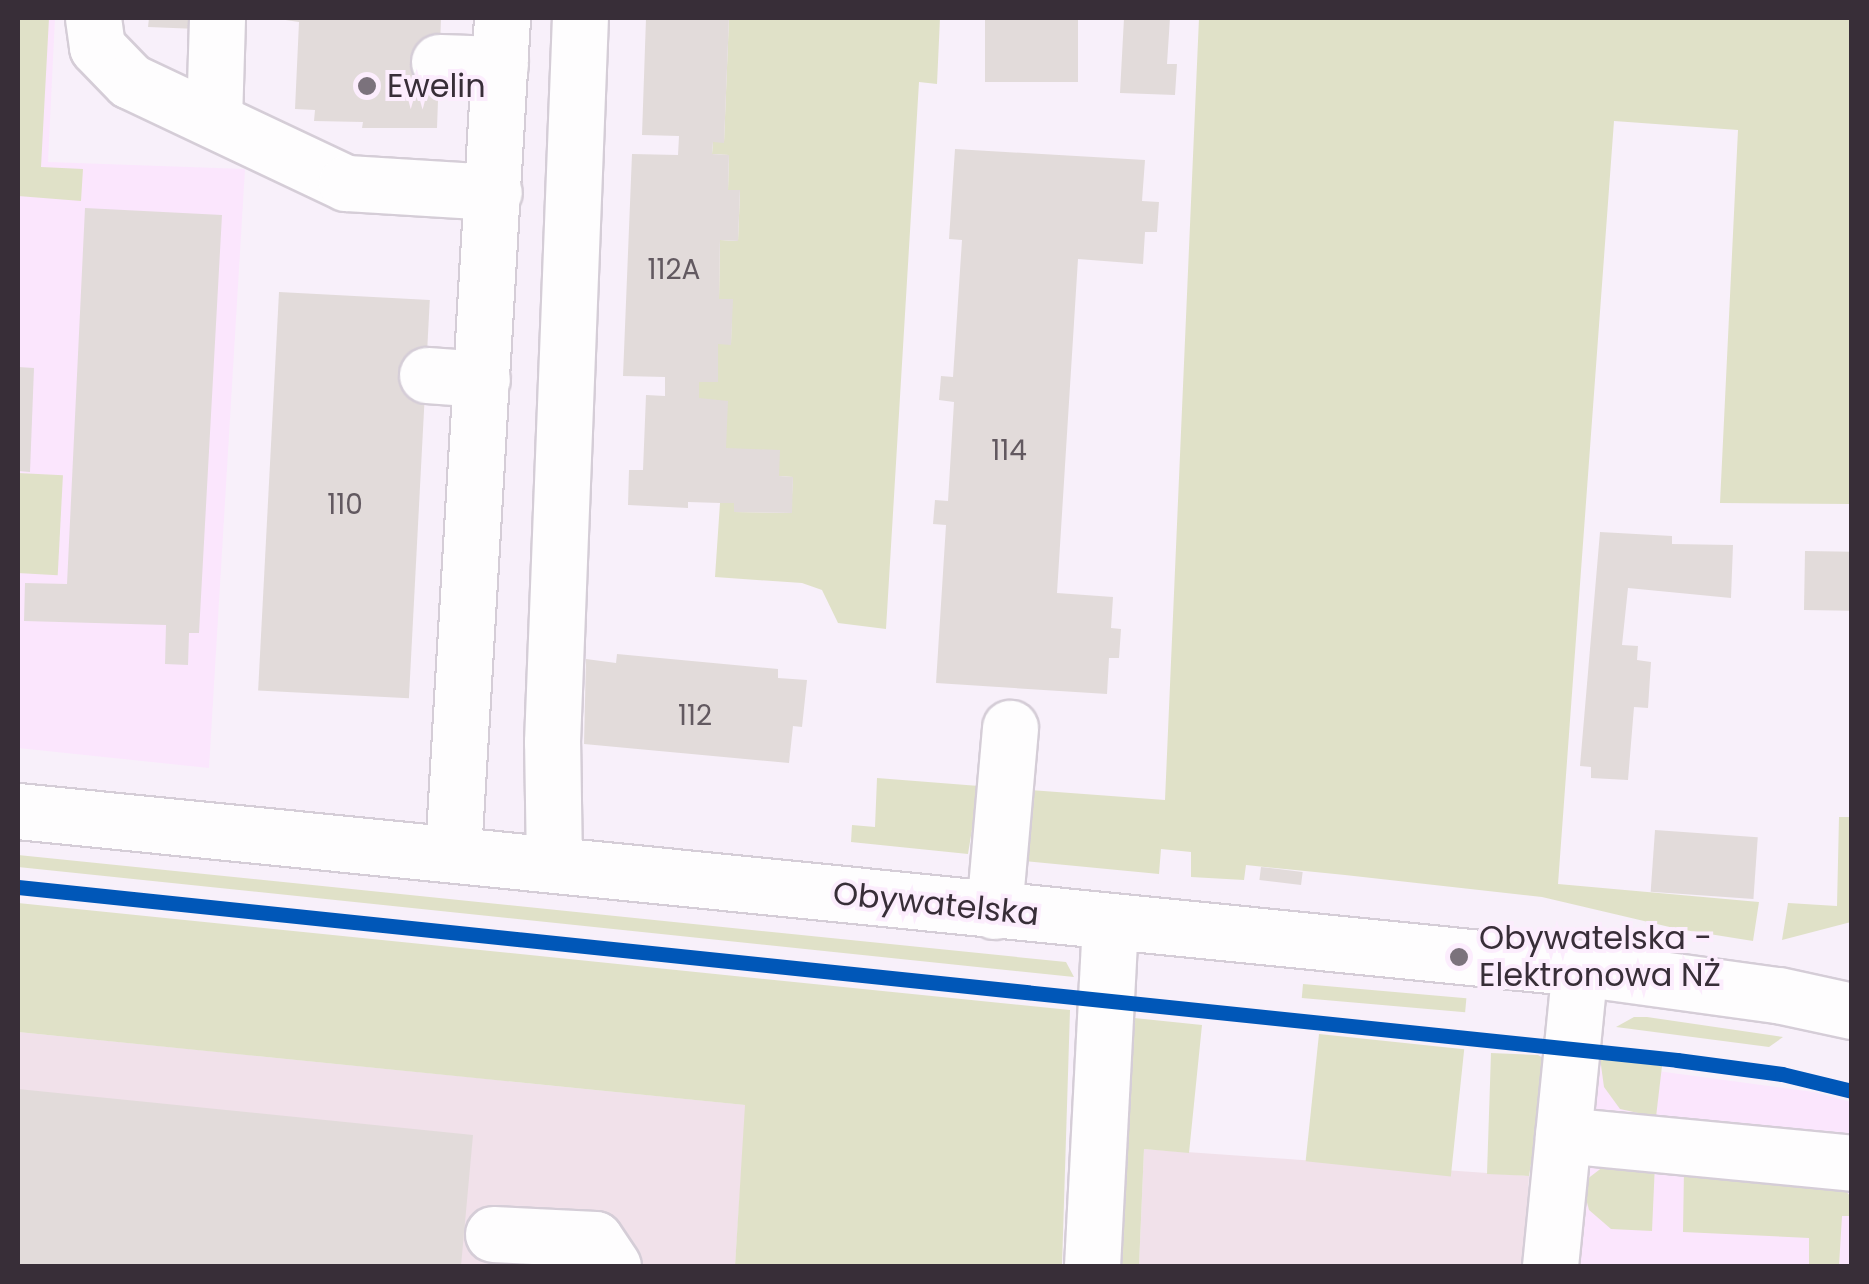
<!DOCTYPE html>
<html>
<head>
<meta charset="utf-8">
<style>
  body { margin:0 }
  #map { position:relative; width:1869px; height:1284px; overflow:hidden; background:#f8f0fa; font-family:Poppins,sans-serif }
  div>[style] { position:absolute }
  .built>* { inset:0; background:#fbe6fd }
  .industrial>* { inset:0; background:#f1e1ea }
  .green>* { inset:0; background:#e0e1c8; transform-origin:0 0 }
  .building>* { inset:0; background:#e2dbda; transform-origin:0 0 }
  .roads { filter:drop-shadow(2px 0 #d5cdd7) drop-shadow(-2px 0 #d5cdd7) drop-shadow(0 2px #d5cdd7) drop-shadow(0 -2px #d5cdd7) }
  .minor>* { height:55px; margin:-27.5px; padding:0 27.5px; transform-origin:27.5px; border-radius:27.5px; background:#fefdfe }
  .major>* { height:55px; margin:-27.5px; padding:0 27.5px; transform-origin:27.5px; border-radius:27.5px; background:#fefdfe }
  .cycleway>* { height:15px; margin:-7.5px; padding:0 7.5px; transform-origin:7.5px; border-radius:7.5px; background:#0057b8 }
  .dots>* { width:28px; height:28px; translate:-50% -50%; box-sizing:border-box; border:5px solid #fcedfd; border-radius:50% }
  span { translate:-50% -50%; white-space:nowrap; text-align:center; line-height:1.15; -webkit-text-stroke:8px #fcedfd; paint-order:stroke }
  .number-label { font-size:28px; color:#625960 }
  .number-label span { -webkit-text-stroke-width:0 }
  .poi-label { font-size:32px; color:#382e38 }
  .left { translate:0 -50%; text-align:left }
  .street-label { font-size:32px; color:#382e38 }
  .frame { position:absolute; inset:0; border:20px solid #382e38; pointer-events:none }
</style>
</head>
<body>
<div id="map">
  <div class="built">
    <i style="clip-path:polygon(18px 18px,55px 18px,48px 162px,245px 169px,209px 768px,18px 748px)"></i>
    <i style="clip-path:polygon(1538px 1055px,1814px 1092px,1851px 1102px,1851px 1266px,1524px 1266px)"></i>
  </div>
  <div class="industrial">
    <i style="clip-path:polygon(18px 1032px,746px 1105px,735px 1266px,18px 1266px)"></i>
    <i style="clip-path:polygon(1144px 1149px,1529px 1176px,1524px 1266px,1139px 1266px)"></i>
  </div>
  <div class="green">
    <i style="clip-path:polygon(18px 18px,49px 18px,41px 167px,83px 169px,81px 201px,18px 196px)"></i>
    <i style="clip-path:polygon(729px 18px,940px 18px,937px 84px,919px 82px,886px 629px,838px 623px,822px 590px,802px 583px,715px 577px,720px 503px,734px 503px,734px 512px,791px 513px,793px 477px,779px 476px,726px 448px,699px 398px,699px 382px,718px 381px,718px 344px,731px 344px,732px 300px,719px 299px,720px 240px,738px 241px,740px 191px,728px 190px,729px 155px,712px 154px,713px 142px,724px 142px)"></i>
    <i style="clip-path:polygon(1199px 18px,1851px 18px,1851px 504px,1720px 503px,1738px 130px,1614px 121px,1558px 884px,1759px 902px,1753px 941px,1678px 929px,1542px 897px,1345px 875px,1246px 865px,1244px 880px,1191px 877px,1191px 852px,1161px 849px,1159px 874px,1024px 861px,1030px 790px,1165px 800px)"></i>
    <i style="left:18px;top:473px;width:45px;height:100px;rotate:3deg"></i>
    <i style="clip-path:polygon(877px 778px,979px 786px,968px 854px,851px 842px,852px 825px,875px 827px)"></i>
    <i style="clip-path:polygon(1839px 817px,1851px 817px,1851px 922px,1782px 940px,1788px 903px,1837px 906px)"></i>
    <i style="clip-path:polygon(18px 855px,1066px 962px,1074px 977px,18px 867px)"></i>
    <i style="clip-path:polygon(18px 903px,1070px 1010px,1062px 1266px,735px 1266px,745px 1105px,18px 1032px)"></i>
    <i style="left:1303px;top:984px;width:164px;height:14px;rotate:5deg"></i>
    <i style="clip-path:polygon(1115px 1016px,1202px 1025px,1189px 1153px,1144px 1149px,1139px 1266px,1111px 1266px)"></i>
    <i style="clip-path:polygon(1634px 1017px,1647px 1017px,1783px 1037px,1769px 1047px,1616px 1027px)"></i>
    <i style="left:1319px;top:1034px;width:146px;height:128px;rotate:6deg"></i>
    <i style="clip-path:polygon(1491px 1053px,1538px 1055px,1548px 1061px,1529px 1176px,1487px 1174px)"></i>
    <i style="clip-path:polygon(1600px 1058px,1662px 1066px,1656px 1117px,1620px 1109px,1604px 1087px)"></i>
    <i style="clip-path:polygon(1612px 1160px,1655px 1163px,1652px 1231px,1611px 1229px,1589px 1210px,1582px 1183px)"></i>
    <i style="clip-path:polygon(1684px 1169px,1845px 1190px,1851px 1197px,1851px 1216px,1842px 1216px,1839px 1266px,1809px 1266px,1809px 1238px,1683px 1232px)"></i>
  </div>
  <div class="building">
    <i style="clip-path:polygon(149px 18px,199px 18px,198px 29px,148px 27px)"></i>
    <i style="clip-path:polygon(272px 18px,441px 18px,437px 128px,362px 128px,363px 122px,314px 121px,315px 110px,295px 109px,299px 22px)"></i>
    <i style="clip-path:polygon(646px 18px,729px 18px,724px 143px,713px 142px,712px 154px,729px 155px,728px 190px,740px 190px,738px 241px,720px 240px,719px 299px,733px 299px,731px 345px,718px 344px,718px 382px,699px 382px,699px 398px,728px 401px,726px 448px,780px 450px,779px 476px,793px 477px,792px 513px,734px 512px,734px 503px,720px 503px,688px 502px,688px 508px,628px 505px,629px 470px,643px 470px,646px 395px,665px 396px,665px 377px,623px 376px,632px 154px,678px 155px,679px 136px,642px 135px)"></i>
    <i style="left:985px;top:18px;width:93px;height:64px"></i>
    <i style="clip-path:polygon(1124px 18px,1170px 18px,1167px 64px,1177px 64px,1175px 95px,1120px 93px)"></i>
    <i style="clip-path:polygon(955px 149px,1145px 160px,1142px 201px,1159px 202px,1157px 232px,1145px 232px,1143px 264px,1078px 259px,1057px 593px,1113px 597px,1111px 628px,1121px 629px,1119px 658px,1109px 658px,1107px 694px,936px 683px,946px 525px,933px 524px,935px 500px,948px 501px,954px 402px,939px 400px,941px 376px,953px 377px,962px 240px,949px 239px)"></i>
    <i style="clip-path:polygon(85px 208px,222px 215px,199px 633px,189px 633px,188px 665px,165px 664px,166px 625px,24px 621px,25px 583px,67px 584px)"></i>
    <i style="left:279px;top:292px;width:151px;height:399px;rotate:3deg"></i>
    <i style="clip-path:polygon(18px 367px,34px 368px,30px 472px,18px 471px)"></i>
    <i style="clip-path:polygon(1600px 532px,1672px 536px,1672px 544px,1733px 545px,1731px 598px,1628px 588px,1622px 645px,1638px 646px,1637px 660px,1651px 662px,1648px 708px,1634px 707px,1628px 780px,1591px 778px,1591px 767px,1580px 766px)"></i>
    <i style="left:1805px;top:551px;width:47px;height:59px;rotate:1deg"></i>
    <i style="clip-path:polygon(617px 654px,778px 669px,778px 678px,807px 680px,802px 727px,793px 726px,789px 763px,584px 744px,586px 659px,616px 663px)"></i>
    <i style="left:1655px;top:830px;width:103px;height:62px;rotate:4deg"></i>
    <i style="left:1261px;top:867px;width:42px;height:13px;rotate:7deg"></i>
    <i style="clip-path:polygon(18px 1089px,473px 1135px,461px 1266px,18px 1266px)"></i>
  </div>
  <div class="roads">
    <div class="minor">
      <i style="left:93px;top:18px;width:29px;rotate:82deg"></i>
      <i style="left:97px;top:47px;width:47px;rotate:45.9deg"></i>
      <i style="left:130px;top:81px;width:239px;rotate:25.3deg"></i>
      <i style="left:346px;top:183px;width:148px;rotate:3.5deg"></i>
      <i style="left:439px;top:62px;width:61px;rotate:1.9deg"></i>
      <i style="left:214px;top:120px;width:102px;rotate:-88.3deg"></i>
      <i style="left:427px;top:375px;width:55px;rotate:4.2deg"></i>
      <i style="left:453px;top:853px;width:836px;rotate:-86.64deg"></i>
      <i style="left:554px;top:864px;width:122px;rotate:-90.9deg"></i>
      <i style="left:552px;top:742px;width:725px;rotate:-87.79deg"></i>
      <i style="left:994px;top:911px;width:184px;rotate:-85deg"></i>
      <i style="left:1563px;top:1135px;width:290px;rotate:5.5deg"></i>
      <i style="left:493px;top:1234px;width:102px;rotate:2.8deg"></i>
      <i style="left:595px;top:1239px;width:32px;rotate:56deg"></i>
      <i style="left:1092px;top:1266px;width:344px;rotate:-87deg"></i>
      <i style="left:1550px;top:1266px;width:300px;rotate:-84.3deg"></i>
    </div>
    <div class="major">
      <i style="left:18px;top:811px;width:1570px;rotate:5.74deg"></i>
      <i style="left:1580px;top:968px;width:200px;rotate:7.8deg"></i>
      <i style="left:1778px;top:995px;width:76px;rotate:12.2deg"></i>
    </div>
  </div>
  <div class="cycleway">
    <i style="left:18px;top:887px;width:1668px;rotate:5.95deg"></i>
    <i style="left:1677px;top:1060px;width:106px;rotate:7.6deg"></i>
    <i style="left:1782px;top:1074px;width:72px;rotate:13.7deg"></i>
  </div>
  <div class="dots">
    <i style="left:367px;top:86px;background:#7b727c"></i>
    <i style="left:1459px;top:957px;background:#7b727c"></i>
  </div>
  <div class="number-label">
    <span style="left:674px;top:270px">112A</span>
    <span style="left:1009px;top:451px">114</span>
    <span style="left:345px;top:505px">110</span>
    <span style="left:695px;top:716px">112</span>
  </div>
  <div class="poi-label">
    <span class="left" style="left:387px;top:86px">Ewelin</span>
    <span class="left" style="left:1479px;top:957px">Obywatelska -<br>Elektronowa NŻ</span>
  </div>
  <div class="street-label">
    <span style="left:936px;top:904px;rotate:6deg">Obywatelska</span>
  </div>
  <div class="frame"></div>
</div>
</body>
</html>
